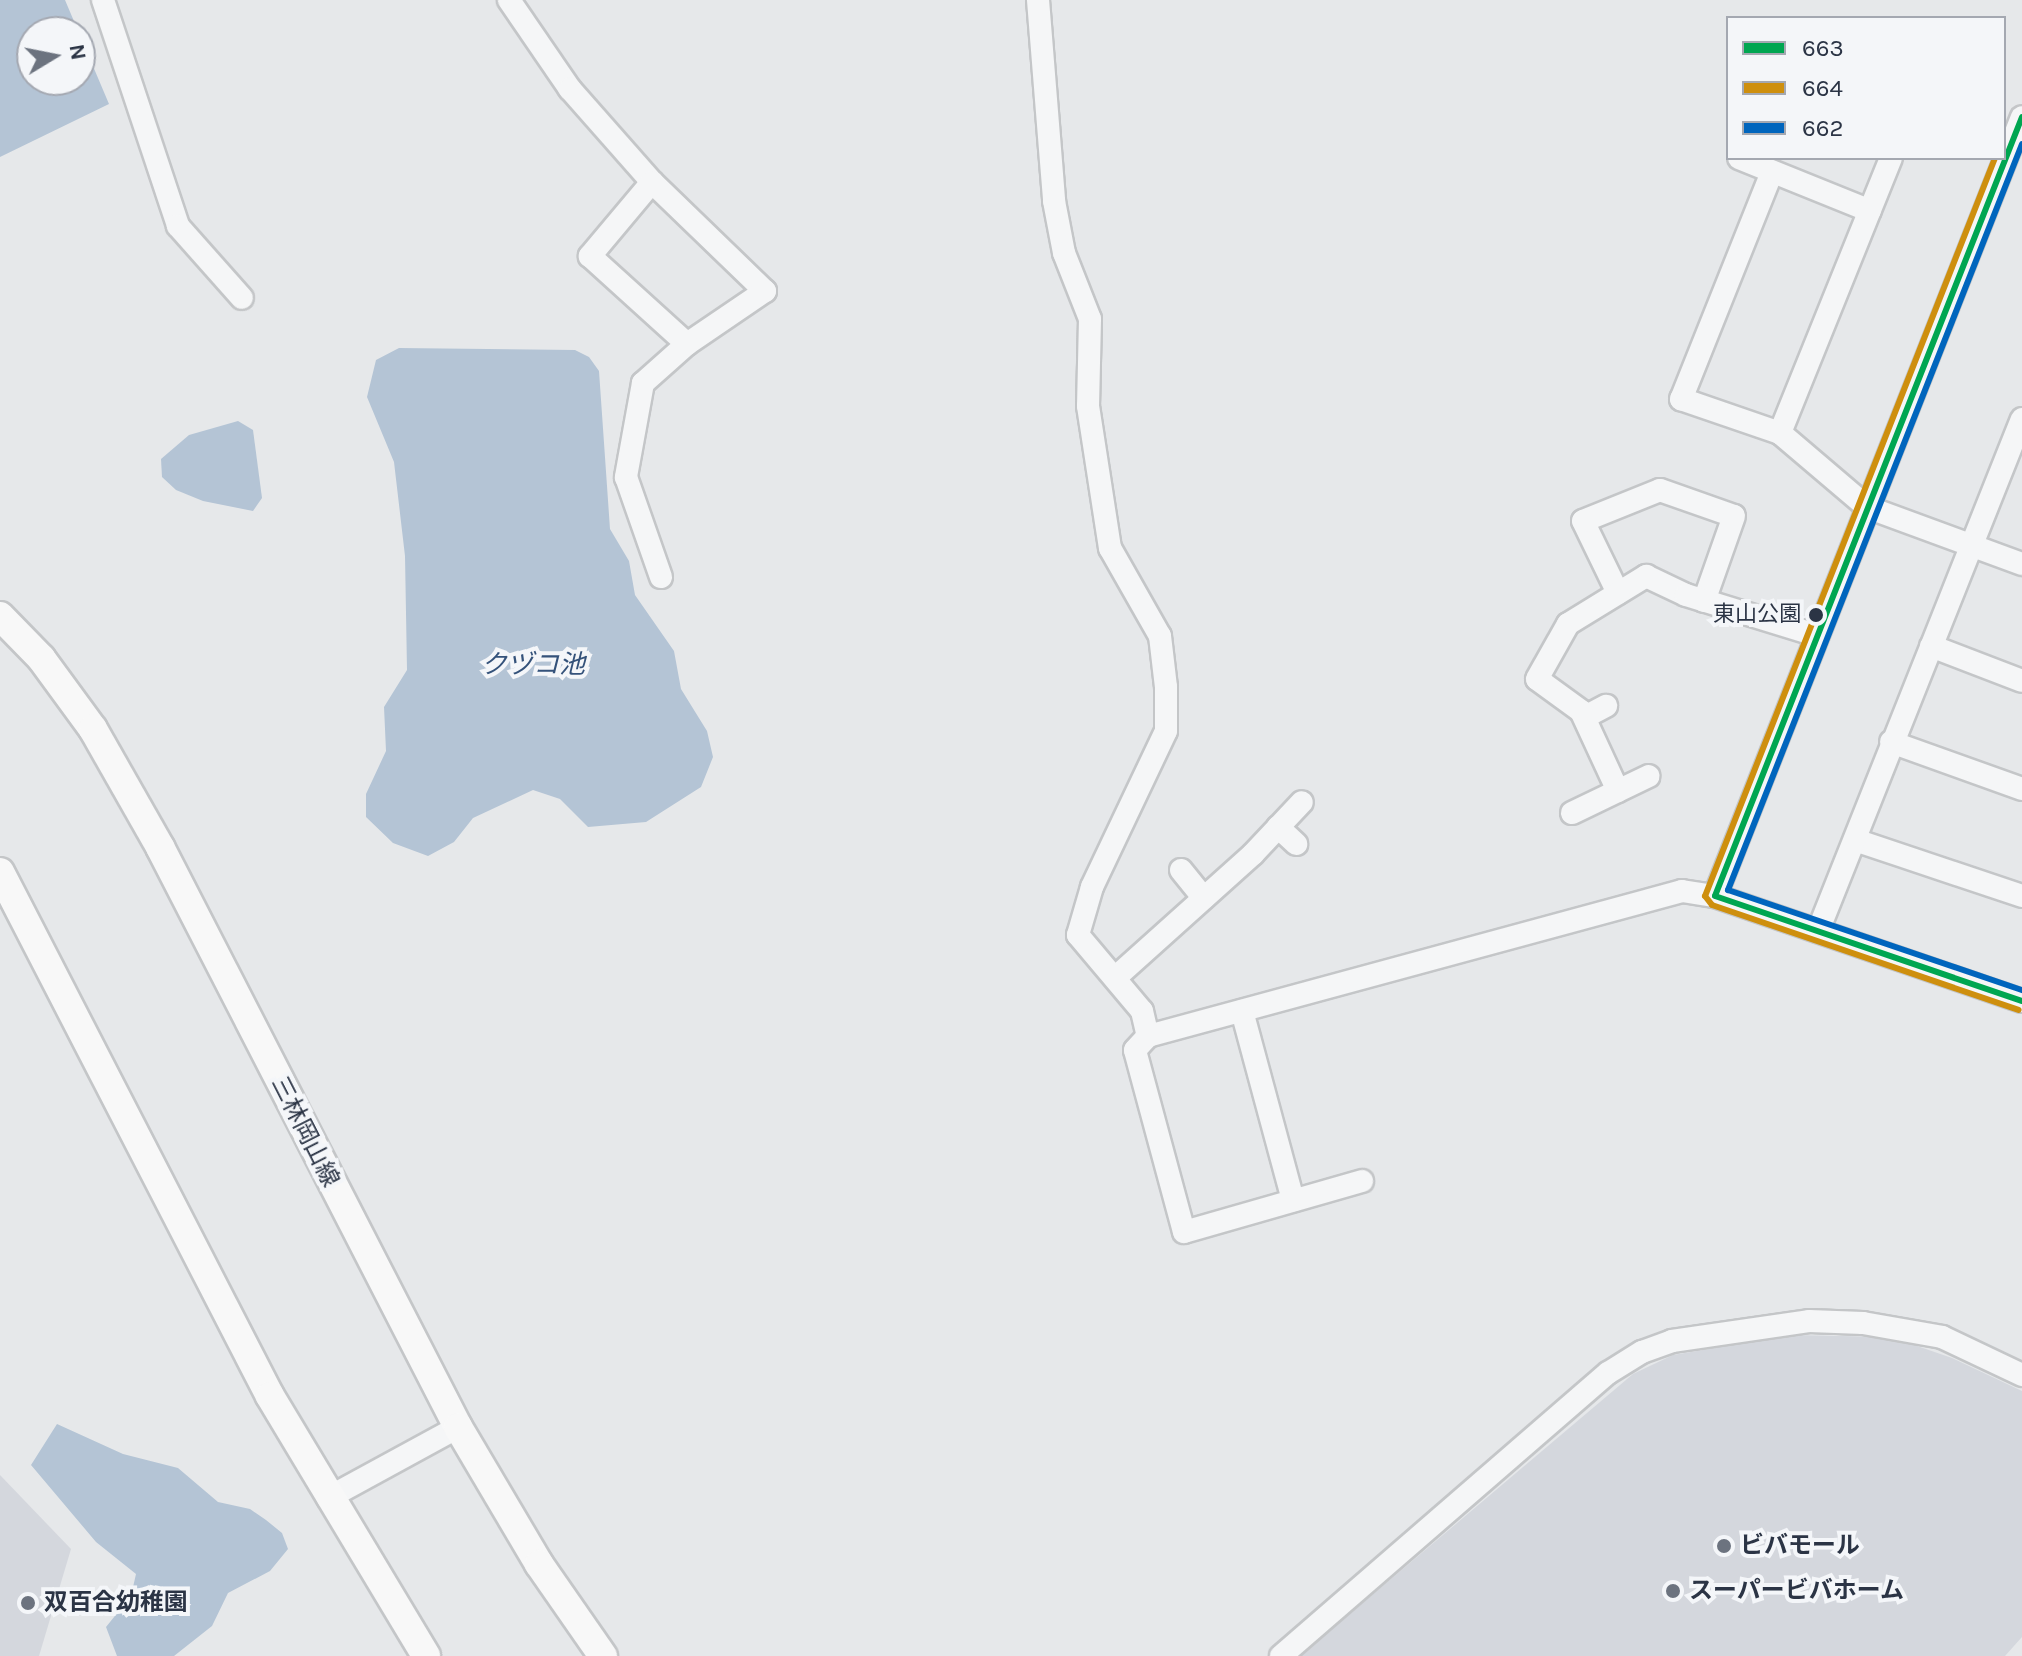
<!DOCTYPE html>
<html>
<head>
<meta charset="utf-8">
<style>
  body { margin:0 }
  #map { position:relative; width:2022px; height:1656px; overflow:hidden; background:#e6e8ea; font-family:Karla,"Noto Sans JP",sans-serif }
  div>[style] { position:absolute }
  .built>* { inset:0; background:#d4d7dd }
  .water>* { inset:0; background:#b4c4d5 }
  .roads { filter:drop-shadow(2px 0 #c4c6c8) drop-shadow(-2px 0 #c4c6c8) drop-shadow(0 2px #c4c6c8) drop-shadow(0 -2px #c4c6c8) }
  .minor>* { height:22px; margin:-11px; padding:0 11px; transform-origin:11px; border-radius:11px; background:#f5f6f7 }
  .major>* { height:28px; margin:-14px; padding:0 14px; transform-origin:14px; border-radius:14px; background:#f8f8f8 }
  .bus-1>* { height:6px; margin:-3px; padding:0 3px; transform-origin:3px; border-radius:3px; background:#00a651 }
  .bus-2>* { height:6px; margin:-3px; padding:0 3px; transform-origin:3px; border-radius:3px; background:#ce8f0e }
  .bus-3>* { height:6px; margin:-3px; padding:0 3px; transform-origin:3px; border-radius:3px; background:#0065bd }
  .dots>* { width:22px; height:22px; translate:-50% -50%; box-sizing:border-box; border:4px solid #f4f6f9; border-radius:50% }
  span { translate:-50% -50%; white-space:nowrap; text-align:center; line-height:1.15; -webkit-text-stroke:8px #f4f6f9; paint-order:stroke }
  .bus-label { font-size:22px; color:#2b3445 }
  .right { translate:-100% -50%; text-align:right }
  .street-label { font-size:24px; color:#2b3445 }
  .poi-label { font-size:24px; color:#2b3445; font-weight:700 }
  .left { translate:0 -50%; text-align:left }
  .water-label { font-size:26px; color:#34527a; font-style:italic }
  .legend { position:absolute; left:1726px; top:16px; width:280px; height:144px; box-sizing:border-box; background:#f4f6f9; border:2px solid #a4a8b1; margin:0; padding:10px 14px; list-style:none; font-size:24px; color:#2b3445 }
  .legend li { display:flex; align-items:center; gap:16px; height:40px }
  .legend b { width:40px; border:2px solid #a4a8b1 }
  .north { position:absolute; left:16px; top:16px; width:80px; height:80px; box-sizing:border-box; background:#f4f6f9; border:2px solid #a4a8b1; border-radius:50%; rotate:80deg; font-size:22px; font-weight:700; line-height:32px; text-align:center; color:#2b3445 }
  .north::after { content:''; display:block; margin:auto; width:28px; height:36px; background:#6c737f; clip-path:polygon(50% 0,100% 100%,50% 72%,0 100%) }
</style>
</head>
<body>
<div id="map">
  <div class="built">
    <i style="clip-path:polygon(1792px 1335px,1891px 1337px,1952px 1358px,2022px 1391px,2022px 1637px,2005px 1656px,1300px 1656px,1633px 1374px,1673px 1355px)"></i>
    <i style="clip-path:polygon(0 1475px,71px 1549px,39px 1656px,0 1656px)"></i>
  </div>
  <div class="water">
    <i style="clip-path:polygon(evenodd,0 0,65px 0,109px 104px,0 157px,0 0,80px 32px,80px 80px,32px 80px,32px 32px,80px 32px)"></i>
    <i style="clip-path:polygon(399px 348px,575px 350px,589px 357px,599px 371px,610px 529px,629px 561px,635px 595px,674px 651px,681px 689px,707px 731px,713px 757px,701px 787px,646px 822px,588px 827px,560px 799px,533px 790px,473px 818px,454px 842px,428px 856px,393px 843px,366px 817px,366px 794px,386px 751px,384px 707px,407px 670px,405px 556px,394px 462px,367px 397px,376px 360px)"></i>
    <i style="clip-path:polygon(238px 421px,253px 430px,262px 498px,253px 511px,203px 501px,176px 490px,162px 477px,161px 459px,189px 435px)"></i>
    <i style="clip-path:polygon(57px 1424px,123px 1454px,178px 1468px,218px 1502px,250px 1509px,266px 1520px,282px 1533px,288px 1549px,270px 1571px,228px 1593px,212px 1626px,174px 1656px,117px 1656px,106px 1627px,131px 1596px,136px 1574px,96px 1542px,31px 1465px)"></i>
  </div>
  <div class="roads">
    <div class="minor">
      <i style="left:103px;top:0;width:238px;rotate:71.6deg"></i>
      <i style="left:178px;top:226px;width:96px;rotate:48.4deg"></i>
      <i style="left:509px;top:0;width:108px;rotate:55.6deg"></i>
      <i style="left:570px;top:89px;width:124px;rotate:48.6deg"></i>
      <i style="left:652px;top:182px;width:157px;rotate:44deg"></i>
      <i style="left:765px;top:291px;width:94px;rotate:145.8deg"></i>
      <i style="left:687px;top:344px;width:59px;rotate:138.4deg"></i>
      <i style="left:643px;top:383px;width:96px;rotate:100.3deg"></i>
      <i style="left:626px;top:477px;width:106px;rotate:70.7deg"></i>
      <i style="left:1038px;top:0;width:202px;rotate:85.4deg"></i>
      <i style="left:1054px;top:201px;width:53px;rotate:79.1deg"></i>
      <i style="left:1064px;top:253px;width:71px;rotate:68.5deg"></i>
      <i style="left:1090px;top:319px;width:87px;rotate:91.3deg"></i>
      <i style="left:1088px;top:406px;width:144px;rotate:81.2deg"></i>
      <i style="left:1110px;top:548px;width:101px;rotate:60.4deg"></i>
      <i style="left:1160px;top:636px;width:51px;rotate:83.3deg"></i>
      <i style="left:1166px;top:687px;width:44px;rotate:90deg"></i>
      <i style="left:1166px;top:731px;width:173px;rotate:115.4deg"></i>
      <i style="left:1092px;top:887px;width:50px;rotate:106.3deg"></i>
      <i style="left:1078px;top:935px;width:99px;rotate:49.9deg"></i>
      <i style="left:1142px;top:1011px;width:26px;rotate:77deg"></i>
      <i style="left:1739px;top:158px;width:141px;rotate:22deg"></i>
      <i style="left:1891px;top:158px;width:297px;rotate:112deg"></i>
      <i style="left:1780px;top:433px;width:114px;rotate:40.4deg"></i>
      <i style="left:1867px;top:507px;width:165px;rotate:20.2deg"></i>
      <i style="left:1772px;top:172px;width:245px;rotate:111.8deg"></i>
      <i style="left:1681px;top:399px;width:105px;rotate:19deg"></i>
      <i style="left:652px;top:182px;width:97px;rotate:130deg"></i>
      <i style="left:590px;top:256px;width:131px;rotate:42.2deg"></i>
      <i style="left:1618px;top:593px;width:80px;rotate:-115.9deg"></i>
      <i style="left:1583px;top:521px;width:83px;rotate:-21.9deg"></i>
      <i style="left:1660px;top:490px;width:78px;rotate:19.4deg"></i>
      <i style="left:1734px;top:516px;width:90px;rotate:109.4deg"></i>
      <i style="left:1931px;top:646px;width:97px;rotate:21deg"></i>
      <i style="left:1585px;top:717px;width:24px;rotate:-28deg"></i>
      <i style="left:1891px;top:742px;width:139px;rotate:19.7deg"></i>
      <i style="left:1618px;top:791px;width:88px;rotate:-114.8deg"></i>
      <i style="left:1581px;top:711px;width:54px;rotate:-144deg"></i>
      <i style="left:1537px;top:679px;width:63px;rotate:-60.6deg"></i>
      <i style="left:1568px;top:624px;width:92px;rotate:-31.6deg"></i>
      <i style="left:1646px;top:576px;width:44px;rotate:25.4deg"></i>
      <i style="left:1686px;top:595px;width:136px;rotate:17.1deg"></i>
      <i style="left:1572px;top:813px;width:85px;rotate:-25.7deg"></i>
      <i style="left:1278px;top:827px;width:25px;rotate:43deg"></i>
      <i style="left:1855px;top:840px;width:176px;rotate:18.5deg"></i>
      <i style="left:1181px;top:870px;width:36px;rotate:51deg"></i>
      <i style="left:1715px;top:896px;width:837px;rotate:-68.49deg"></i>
      <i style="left:1818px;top:931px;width:551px;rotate:-68.28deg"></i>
      <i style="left:1116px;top:977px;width:184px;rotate:-41.9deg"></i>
      <i style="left:1253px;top:854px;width:71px;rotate:-46.7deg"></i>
      <i style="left:1242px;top:1011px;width:196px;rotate:74.9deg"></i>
      <i style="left:1362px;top:1181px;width:185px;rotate:164deg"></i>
      <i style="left:1184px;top:1232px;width:188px;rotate:-105.1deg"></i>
      <i style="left:1135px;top:1050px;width:19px;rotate:-47deg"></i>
      <i style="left:1148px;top:1036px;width:553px;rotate:-15.19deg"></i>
      <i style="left:1682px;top:891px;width:33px;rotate:9deg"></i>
      <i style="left:1715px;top:896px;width:324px;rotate:18.9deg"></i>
      <i style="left:328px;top:1498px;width:148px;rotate:-28.6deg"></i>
      <i style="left:1281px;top:1656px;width:432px;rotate:-40.9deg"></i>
      <i style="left:1608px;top:1373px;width:40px;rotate:-32deg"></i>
      <i style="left:1642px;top:1352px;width:32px;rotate:-20deg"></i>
      <i style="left:1672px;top:1341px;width:138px;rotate:-8.3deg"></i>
      <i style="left:1809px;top:1321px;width:54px;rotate:2.1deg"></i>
      <i style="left:1863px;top:1323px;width:80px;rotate:10deg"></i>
      <i style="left:1942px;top:1337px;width:89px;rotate:25.4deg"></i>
    </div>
    <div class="major">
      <i style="left:0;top:616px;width:59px;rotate:45.7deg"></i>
      <i style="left:41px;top:658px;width:88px;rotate:53.8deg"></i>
      <i style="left:93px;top:729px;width:136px;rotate:60.4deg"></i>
      <i style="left:160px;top:847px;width:652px;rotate:62.81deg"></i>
      <i style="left:458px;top:1427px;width:159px;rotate:59.4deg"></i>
      <i style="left:539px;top:1564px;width:112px;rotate:55.2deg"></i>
      <i style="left:0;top:872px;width:589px;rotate:62.74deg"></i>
      <i style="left:270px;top:1396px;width:303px;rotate:59deg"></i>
    </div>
  </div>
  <div class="bus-1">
    <i style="left:2022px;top:117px;width:837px;rotate:111.51deg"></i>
    <i style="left:1715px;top:896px;width:324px;rotate:18.9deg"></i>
  </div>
  <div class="bus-2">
    <i style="left:1995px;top:158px;width:793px;rotate:111.45deg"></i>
    <i style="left:1705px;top:896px;width:11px;rotate:52deg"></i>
    <i style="left:1712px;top:905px;width:324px;rotate:18.9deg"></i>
  </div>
  <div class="bus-3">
    <i style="left:2022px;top:144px;width:802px;rotate:111.51deg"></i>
    <i style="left:1728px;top:890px;width:311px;rotate:18.8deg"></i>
  </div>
  <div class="dots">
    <i style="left:1816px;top:615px;background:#2b3445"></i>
    <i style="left:1724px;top:1546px;background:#6c737f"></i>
    <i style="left:1673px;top:1591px;background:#6c737f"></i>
    <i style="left:28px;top:1603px;background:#6c737f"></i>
  </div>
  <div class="bus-label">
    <span class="right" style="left:1801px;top:615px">東山公園</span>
  </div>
  <div class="street-label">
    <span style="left:305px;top:1132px;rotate:63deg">三林岡山線</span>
  </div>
  <div class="poi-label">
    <span class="left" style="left:1740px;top:1546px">ビバモール</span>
    <span class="left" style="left:1689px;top:1591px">スーパービバホーム</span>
    <span class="left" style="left:44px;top:1603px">双百合幼稚園</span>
  </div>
  <div class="water-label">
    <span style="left:533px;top:665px">クヅコ池</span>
  </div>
  <ul class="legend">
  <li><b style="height:10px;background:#00a651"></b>663</li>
  <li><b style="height:10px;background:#ce8f0e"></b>664</li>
  <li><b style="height:10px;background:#0065bd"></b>662</li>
  </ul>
  <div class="north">N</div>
</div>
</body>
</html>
